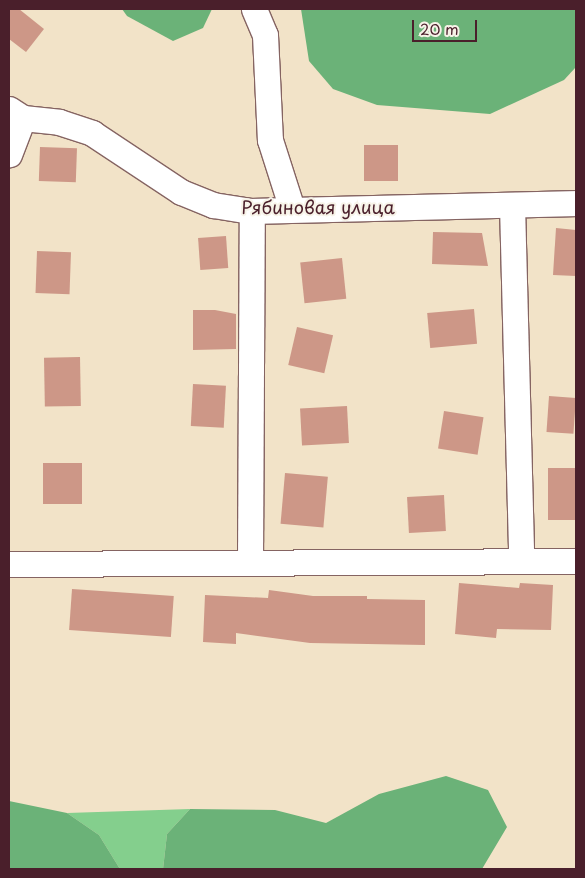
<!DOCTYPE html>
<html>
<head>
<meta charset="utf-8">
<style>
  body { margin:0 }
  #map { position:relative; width:585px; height:878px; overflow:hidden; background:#f2e3c8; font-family:"Playpen Sans",sans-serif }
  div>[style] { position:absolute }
  .green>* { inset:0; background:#84cf8d }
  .forest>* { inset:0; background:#6bb278 }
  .building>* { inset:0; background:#cd9787; transform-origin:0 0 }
  .roads { filter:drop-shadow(1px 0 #856462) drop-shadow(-1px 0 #856462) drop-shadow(0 1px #856462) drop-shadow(0 -1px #856462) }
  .minor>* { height:25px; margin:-12.5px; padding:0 12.5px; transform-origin:12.5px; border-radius:12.5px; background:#fff }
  span { translate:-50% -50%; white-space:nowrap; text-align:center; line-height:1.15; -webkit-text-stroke:4px #f7f3e8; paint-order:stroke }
  .street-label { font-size:18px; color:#4a1f2b }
  .frame { position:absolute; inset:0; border:10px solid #4a1f2b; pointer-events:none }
  .scale { position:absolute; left:412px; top:20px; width:65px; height:22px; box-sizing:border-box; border:2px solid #4a1f2b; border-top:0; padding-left:6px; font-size:15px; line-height:18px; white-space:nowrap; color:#4a1f2b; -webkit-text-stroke:4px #f7f3e8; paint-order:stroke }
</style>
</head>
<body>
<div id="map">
  <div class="green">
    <i style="clip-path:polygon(190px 809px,167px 834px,163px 869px,120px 869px,99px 835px,67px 813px)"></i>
  </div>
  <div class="forest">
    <i style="clip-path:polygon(122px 9px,212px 9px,203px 28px,173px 41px,127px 16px)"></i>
    <i style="clip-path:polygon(301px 9px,576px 9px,576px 67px,564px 80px,490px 114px,377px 105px,333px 89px,309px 61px)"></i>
    <i style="clip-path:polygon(446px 776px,488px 790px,507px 827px,482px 869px,163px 869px,167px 834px,190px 809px,275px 810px,326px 823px,379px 794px)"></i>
    <i style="clip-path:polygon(9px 801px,67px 813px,99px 835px,120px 869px,9px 869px)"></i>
  </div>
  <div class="building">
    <i style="clip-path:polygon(9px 9px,19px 9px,44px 29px,26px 52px,9px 39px)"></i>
    <i style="left:364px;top:145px;width:34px;height:36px"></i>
    <i style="left:40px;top:147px;width:37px;height:34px;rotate:2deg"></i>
    <i style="clip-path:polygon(556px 228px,576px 230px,576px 276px,553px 275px)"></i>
    <i style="clip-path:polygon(433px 232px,482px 233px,488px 266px,432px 264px)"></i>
    <i style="left:226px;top:236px;width:32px;height:28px;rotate:86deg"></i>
    <i style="left:37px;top:251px;width:34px;height:42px;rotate:2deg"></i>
    <i style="left:342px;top:258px;width:41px;height:42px;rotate:84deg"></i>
    <i style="left:474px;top:309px;width:35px;height:47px;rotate:85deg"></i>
    <i style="clip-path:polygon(193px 310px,215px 310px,236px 314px,236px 349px,193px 350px)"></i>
    <i style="left:297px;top:327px;width:37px;height:39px;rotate:13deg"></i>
    <i style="left:80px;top:357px;width:49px;height:36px;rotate:89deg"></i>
    <i style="left:193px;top:384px;width:33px;height:42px;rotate:3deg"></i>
    <i style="left:549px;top:396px;width:27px;height:36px;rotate:4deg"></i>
    <i style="left:347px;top:406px;width:37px;height:47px;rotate:87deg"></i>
    <i style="left:444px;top:411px;width:40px;height:38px;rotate:9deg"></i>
    <i style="left:43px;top:463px;width:39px;height:41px"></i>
    <i style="left:548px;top:468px;width:28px;height:52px"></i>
    <i style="left:285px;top:473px;width:43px;height:51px;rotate:5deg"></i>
    <i style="left:444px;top:495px;width:36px;height:37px;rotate:87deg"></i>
    <i style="clip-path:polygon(459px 583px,519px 588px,520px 583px,553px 585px,551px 630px,497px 629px,496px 638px,455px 634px)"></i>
    <i style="left:72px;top:589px;width:102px;height:41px;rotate:4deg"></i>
    <i style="clip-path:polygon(269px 590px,313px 596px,367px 596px,367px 599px,425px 600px,425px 645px,310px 643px,236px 633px,236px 644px,203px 642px,205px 595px,268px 598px)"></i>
  </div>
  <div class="roads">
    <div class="minor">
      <i style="left:254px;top:9px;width:28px;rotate:67deg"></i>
      <i style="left:265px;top:35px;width:105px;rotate:87.3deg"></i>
      <i style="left:270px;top:140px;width:72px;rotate:72.3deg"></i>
      <i style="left:9px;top:109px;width:17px;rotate:33deg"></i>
      <i style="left:23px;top:118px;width:36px;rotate:6deg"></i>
      <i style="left:59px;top:122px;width:35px;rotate:18deg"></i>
      <i style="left:92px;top:133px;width:107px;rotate:33.5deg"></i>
      <i style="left:181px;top:192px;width:35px;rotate:22deg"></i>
      <i style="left:213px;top:205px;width:39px;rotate:9deg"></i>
      <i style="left:252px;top:211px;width:324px;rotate:-1.4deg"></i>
      <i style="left:9px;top:119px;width:14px;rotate:-4deg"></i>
      <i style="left:23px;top:118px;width:39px;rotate:111deg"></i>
      <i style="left:512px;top:205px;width:354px;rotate:88.5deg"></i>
      <i style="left:250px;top:561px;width:350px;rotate:-89.7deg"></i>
      <i style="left:9px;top:564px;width:567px;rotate:-0.3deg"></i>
    </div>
  </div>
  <div class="street-label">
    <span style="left:318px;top:207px">Рябиновая улица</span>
  </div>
  <div class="frame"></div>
  <div class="scale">20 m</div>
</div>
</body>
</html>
